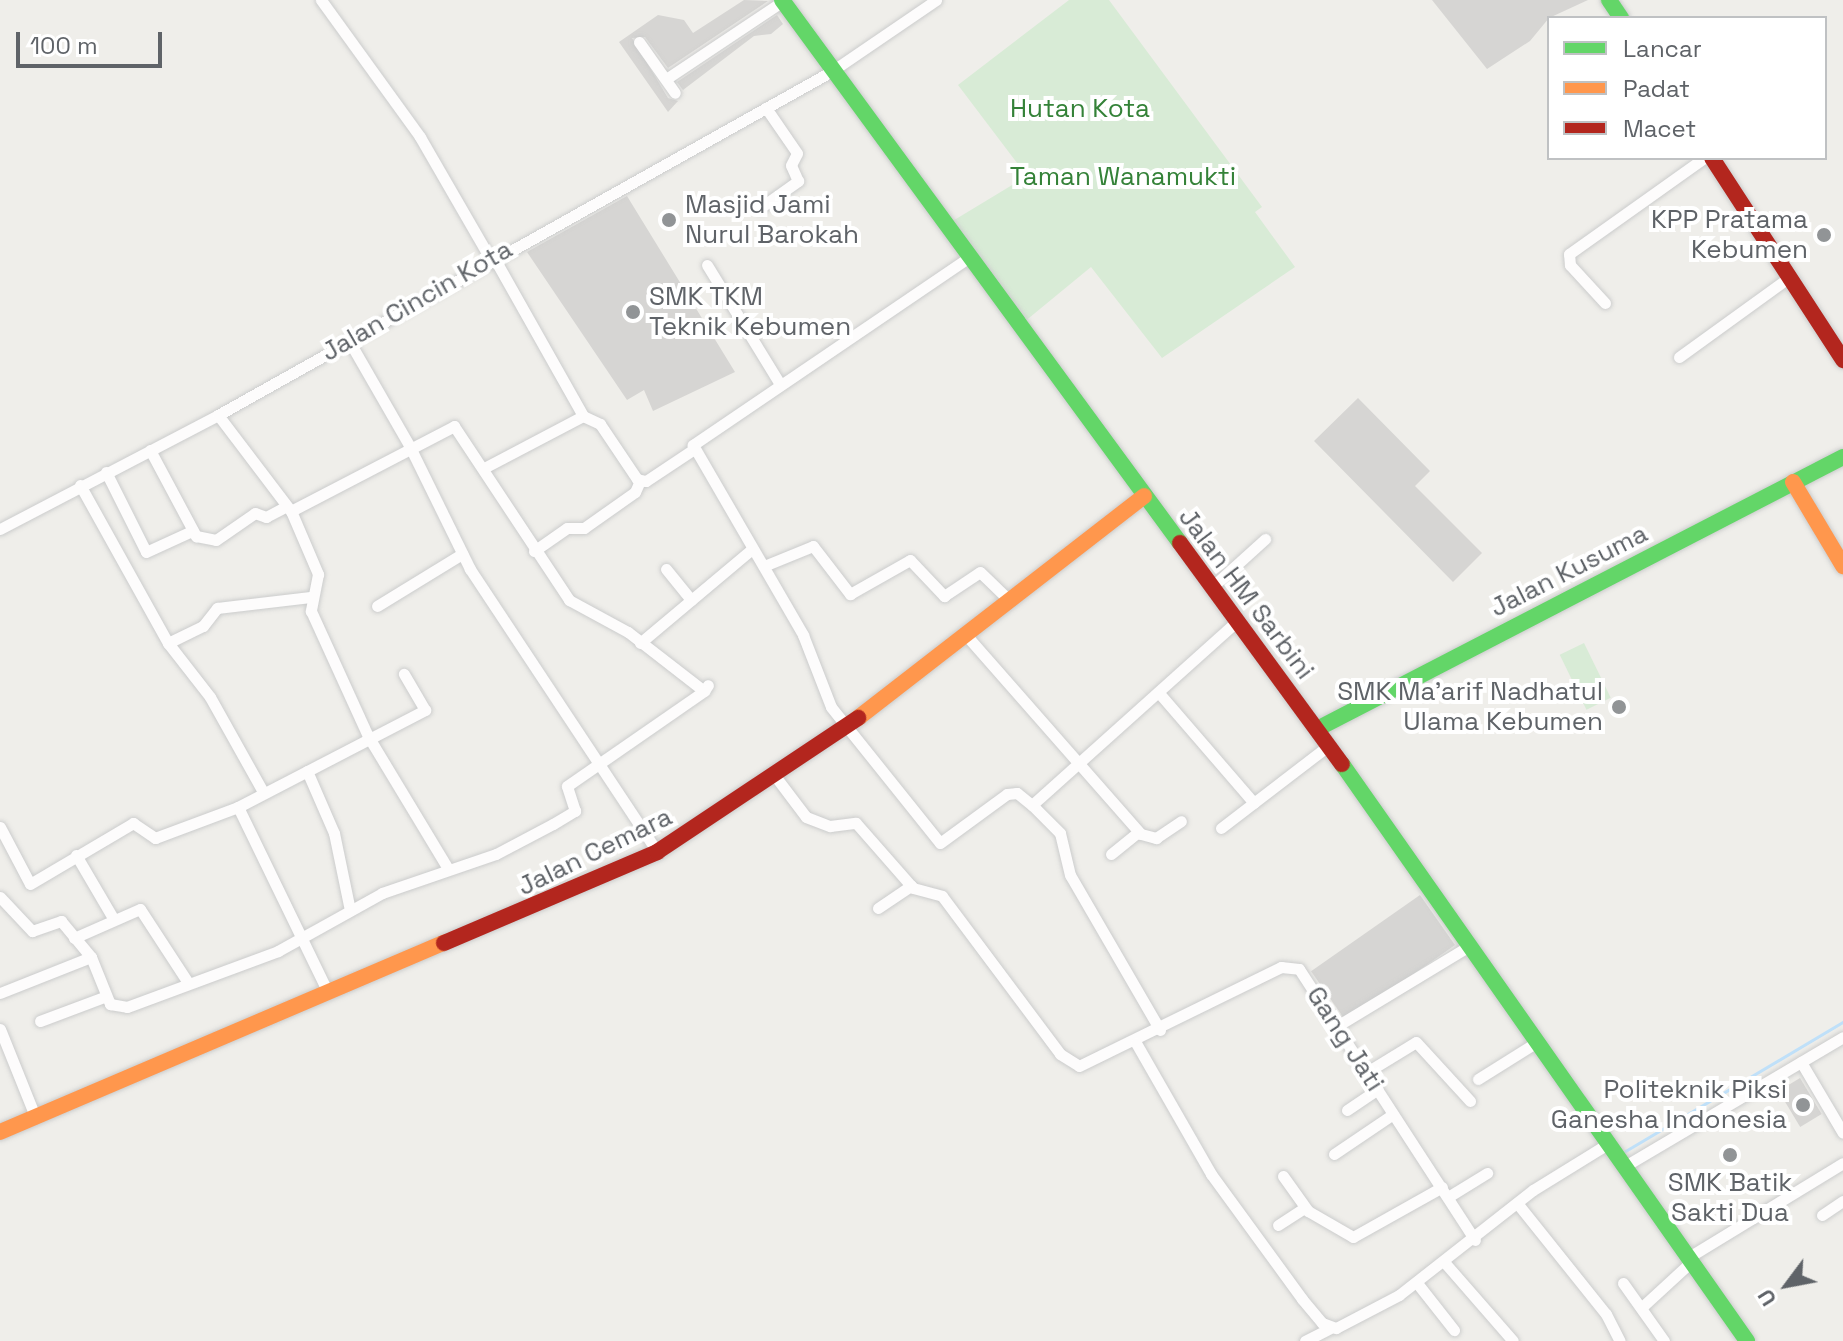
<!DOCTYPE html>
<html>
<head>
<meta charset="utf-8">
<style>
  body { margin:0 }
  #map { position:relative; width:1843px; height:1341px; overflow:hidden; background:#efeeea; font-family:"Space Grotesk",sans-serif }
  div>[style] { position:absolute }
  .green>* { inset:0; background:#d8ebd6; transform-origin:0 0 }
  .stream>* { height:3px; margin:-1.5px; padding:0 1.5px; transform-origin:1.5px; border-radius:1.5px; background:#bfe0f9 }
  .building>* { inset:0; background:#d6d5d3; transform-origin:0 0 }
  .roads { filter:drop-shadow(0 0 2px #cbcccc) drop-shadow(0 0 2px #cbcccc) }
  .street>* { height:11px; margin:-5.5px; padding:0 5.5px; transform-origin:5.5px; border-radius:5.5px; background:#fdfcfc }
  .fast>* { height:16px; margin:-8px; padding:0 8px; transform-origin:8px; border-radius:8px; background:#63d668 }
  .slow>* { height:16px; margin:-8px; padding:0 8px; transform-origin:8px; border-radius:8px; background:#ff974d }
  .jam>* { height:16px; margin:-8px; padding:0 8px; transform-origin:8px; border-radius:8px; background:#b3261e }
  .dots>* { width:22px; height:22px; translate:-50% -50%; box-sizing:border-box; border:4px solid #fff; border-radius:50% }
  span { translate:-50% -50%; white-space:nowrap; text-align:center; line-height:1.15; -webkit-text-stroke:8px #fff; paint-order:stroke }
  .park-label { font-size:26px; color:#348238 }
  .poi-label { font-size:26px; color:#5f6368 }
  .left { translate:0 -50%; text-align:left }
  .right { translate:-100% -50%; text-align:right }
  .street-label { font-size:26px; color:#5f6368 }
  .legend { position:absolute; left:1547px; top:16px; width:280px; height:144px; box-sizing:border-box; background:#fff; border:2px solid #bfc1c3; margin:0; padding:10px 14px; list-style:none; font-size:24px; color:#5f6368 }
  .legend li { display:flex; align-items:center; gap:16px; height:40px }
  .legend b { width:40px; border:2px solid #bfc1c3 }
  .north { position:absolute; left:1747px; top:1245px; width:80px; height:80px; -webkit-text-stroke:6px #fff; paint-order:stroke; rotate:238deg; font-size:22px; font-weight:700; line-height:32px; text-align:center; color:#5f6368 }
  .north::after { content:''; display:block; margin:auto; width:28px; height:36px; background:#5f6368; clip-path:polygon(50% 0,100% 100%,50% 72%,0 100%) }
  .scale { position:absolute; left:16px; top:32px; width:146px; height:36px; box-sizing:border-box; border:4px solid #5f6368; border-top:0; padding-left:10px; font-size:24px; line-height:28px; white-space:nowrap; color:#5f6368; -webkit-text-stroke:6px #fff; paint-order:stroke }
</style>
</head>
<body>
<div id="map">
  <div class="green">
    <div style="clip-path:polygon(1069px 0,1109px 0,1262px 207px,1255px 212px,1295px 267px,1162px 358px,1091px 267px,1018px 327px,951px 222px,1027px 176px,958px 85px)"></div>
    <div style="left:1584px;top:643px;width:61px;height:27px;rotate:64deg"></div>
  </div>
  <div class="stream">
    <div style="left:1622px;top:1153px;width:257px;rotate:-30.7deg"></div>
  </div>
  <div class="building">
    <div style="clip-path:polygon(744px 0,768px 1px,668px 68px,645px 37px,632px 38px,668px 98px,678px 101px,668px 112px,619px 42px,658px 15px,684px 20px,693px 33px)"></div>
    <div style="clip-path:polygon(1432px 0,1588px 0,1549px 18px,1530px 41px,1487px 69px)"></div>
    <div style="clip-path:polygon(777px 15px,783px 24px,771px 34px,754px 36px,683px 90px,677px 82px)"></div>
    <div style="clip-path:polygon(627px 196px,735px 372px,653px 411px,644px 390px,627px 400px,527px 252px)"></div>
    <div style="clip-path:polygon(1358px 398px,1430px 471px,1415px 486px,1482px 553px,1453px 582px,1314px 441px)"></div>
    <div style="left:1420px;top:895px;width:61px;height:133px;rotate:55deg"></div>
    <div style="left:1800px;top:1078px;width:42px;height:25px;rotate:59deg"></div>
  </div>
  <div class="roads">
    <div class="street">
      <div style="left:321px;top:0;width:169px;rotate:54.1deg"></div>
      <div style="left:420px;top:137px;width:140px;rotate:60deg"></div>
      <div style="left:639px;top:42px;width:62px;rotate:54.8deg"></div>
      <div style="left:666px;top:79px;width:141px;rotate:-33.7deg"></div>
      <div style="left:760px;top:208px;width:47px;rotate:-35.4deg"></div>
      <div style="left:798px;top:181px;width:17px;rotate:-114deg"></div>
      <div style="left:791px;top:165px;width:13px;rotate:-63deg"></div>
      <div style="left:797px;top:153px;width:55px;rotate:-124.6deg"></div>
      <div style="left:493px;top:256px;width:184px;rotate:60.6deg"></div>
      <div style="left:583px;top:416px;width:19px;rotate:25deg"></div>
      <div style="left:600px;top:424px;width:66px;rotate:56.1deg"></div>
      <div style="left:637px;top:479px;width:9px;rotate:13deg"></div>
      <div style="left:646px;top:481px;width:58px;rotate:-33.7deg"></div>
      <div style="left:968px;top:258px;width:333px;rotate:145.8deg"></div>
      <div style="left:693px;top:445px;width:220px;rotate:59.9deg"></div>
      <div style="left:803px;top:635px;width:77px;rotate:68.7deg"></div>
      <div style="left:831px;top:707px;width:174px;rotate:51.3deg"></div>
      <div style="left:940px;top:843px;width:83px;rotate:-36.2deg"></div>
      <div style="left:1007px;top:794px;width:10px;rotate:-6deg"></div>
      <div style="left:1017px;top:793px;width:19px;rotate:39deg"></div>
      <div style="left:707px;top:265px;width:140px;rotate:58.5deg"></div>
      <div style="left:1605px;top:303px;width:52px;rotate:-132.6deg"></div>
      <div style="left:1570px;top:265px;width:11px;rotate:-95deg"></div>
      <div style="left:1569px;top:254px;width:166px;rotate:-35.4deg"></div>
      <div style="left:348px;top:339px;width:125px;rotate:60.1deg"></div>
      <div style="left:410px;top:447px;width:136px;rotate:63.8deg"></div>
      <div style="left:470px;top:569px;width:339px;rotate:56.5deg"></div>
      <div style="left:1679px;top:357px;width:135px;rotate:-35.9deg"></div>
      <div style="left:218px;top:415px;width:121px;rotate:52.8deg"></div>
      <div style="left:291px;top:511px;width:69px;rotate:66.8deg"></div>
      <div style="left:318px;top:574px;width:38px;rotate:101deg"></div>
      <div style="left:311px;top:611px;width:137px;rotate:65.5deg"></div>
      <div style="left:368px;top:736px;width:153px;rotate:58.9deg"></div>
      <div style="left:150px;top:450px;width:98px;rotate:61.9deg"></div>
      <div style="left:196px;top:536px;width:20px;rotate:11deg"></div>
      <div style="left:216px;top:540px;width:47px;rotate:-34.7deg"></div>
      <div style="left:255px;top:513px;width:12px;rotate:20deg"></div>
      <div style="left:266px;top:517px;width:19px;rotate:-28deg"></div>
      <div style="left:484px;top:468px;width:112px;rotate:-27.7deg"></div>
      <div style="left:106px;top:472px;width:89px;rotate:63.4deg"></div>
      <div style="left:146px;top:552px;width:51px;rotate:-24.5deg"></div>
      <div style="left:80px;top:485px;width:181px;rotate:60.9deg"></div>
      <div style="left:168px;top:643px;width:68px;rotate:52.1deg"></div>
      <div style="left:210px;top:697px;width:109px;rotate:60.8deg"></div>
      <div style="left:291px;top:511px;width:184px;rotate:-27.5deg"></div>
      <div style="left:454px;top:426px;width:209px;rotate:56.5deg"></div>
      <div style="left:569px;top:600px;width:67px;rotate:28.5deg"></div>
      <div style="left:628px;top:632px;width:96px;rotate:37.8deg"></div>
      <div style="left:704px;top:691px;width:7px;rotate:-56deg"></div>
      <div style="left:0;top:529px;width:246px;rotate:-27.6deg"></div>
      <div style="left:218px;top:415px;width:704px;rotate:-29.26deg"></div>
      <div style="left:832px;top:71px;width:126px;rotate:-34.3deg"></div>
      <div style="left:534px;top:551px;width:40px;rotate:-34.9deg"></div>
      <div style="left:567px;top:528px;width:17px"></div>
      <div style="left:584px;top:528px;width:62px;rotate:-35.2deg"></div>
      <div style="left:635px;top:492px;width:12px;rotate:-66deg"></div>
      <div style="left:764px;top:566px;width:53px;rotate:-22.2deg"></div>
      <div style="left:813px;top:546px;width:61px;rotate:52.4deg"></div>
      <div style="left:850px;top:594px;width:69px;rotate:-29.5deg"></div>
      <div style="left:910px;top:560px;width:50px;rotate:46.6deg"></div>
      <div style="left:944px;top:596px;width:43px;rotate:-33.7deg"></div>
      <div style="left:980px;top:572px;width:42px;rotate:44deg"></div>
      <div style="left:666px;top:569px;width:40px;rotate:51deg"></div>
      <div style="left:1211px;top:588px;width:73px;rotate:-42.2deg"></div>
      <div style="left:377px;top:606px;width:100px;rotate:-31.5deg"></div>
      <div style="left:966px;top:635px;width:265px;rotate:48.7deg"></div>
      <div style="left:1141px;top:834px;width:16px;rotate:15deg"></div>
      <div style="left:1156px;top:838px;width:30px;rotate:-34deg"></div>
      <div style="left:168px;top:643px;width:39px;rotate:-26deg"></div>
      <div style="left:203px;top:626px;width:23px;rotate:-52deg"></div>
      <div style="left:217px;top:608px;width:94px;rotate:-6.7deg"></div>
      <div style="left:640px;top:643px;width:146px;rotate:-40deg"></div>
      <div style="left:1159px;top:693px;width:145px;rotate:49.2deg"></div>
      <div style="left:307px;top:771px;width:68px;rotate:66.5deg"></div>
      <div style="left:334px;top:833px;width:79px;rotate:78.3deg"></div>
      <div style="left:775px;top:776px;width:51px;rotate:52.9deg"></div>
      <div style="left:806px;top:817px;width:26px;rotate:21deg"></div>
      <div style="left:830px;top:826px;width:26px;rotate:-7deg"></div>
      <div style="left:856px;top:823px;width:86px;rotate:48.8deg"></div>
      <div style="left:913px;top:888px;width:30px;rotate:15deg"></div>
      <div style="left:942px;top:896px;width:197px;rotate:53.2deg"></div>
      <div style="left:1060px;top:1054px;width:22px;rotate:32deg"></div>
      <div style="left:1079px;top:1066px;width:225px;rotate:-26.1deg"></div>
      <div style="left:1281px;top:967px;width:18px;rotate:6deg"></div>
      <div style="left:1299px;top:969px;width:323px;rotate:57deg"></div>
      <div style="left:238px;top:807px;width:206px;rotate:64.1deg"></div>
      <div style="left:0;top:827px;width:64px;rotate:62.2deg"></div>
      <div style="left:30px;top:884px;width:120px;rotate:-30.6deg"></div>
      <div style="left:133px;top:823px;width:27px;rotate:34deg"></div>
      <div style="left:155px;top:838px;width:89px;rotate:-20.5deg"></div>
      <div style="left:238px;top:807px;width:211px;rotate:-27.4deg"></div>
      <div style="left:425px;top:710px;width:42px;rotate:-120.3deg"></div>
      <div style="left:1221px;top:828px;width:135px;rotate:-37.5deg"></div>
      <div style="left:1111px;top:854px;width:35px;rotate:-39deg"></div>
      <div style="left:76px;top:855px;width:73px;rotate:59.6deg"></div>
      <div style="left:0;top:897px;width:47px;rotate:46.7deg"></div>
      <div style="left:32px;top:931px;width:31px;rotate:-19deg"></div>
      <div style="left:61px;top:921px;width:47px;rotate:50.2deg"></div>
      <div style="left:91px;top:957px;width:51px;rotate:68deg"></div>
      <div style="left:110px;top:1004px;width:17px;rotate:10deg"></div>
      <div style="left:127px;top:1007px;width:161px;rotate:-20.3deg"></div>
      <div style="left:278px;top:951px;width:119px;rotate:-29.1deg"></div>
      <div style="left:382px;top:893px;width:120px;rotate:-18.9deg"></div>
      <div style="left:496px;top:854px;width:64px;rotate:-27.8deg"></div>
      <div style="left:553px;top:824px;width:26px;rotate:-31deg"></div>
      <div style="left:575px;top:811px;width:26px;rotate:-108deg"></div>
      <div style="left:567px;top:786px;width:167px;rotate:-34.7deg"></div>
      <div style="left:878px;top:908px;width:40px;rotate:-34deg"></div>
      <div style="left:74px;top:938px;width:72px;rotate:-23.7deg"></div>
      <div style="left:140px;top:909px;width:86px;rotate:56.9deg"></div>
      <div style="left:0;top:993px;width:98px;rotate:-21.6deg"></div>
      <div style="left:40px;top:1021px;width:68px;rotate:-20.6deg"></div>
      <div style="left:1337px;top:1026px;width:154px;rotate:-31.2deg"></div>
      <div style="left:0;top:1029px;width:94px;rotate:68.1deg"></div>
      <div style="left:1160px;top:1030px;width:179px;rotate:-120.1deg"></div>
      <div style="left:1070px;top:875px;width:43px;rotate:-103.4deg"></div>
      <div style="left:1060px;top:833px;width:40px;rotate:-135deg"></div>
      <div style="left:1032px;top:805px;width:274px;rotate:-41.9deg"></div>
      <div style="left:1136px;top:1043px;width:151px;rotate:60.2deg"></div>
      <div style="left:1211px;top:1174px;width:155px;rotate:53.9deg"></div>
      <div style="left:1302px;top:1299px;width:31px;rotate:50deg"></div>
      <div style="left:1322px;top:1323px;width:15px;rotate:20deg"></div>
      <div style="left:1336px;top:1328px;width:71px;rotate:-27.6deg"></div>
      <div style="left:1399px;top:1295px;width:170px;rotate:-38.1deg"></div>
      <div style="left:1533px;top:1190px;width:89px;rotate:-31.7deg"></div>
      <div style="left:1801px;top:1062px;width:82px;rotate:59.4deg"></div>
      <div style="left:1367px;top:1072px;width:57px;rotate:-31.5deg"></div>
      <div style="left:1416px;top:1042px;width:80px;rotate:47.5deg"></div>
      <div style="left:1478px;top:1079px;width:70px;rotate:-32.1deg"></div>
      <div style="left:1347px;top:1110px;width:37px;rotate:-34deg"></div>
      <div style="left:1334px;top:1154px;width:71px;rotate:-34.1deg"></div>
      <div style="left:1625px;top:1166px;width:253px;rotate:-30.6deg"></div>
      <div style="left:1283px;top:1176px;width:43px;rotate:54.5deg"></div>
      <div style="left:1308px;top:1211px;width:52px;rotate:30deg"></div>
      <div style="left:1353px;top:1237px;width:102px;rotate:-29.3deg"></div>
      <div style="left:1448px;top:1197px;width:46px;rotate:-31.6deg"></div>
      <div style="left:1517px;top:1203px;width:142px;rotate:51.3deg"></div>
      <div style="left:1606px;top:1314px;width:30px;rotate:63deg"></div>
      <div style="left:1822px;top:1215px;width:25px;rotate:-34deg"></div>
      <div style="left:1278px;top:1225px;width:31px;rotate:-33deg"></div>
      <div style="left:1689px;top:1257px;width:180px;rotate:-31.4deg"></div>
      <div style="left:1445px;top:1263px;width:103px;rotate:48.9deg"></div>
      <div style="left:1417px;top:1283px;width:60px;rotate:51.8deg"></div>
      <div style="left:1623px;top:1283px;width:71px;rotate:54.7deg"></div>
      <div style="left:1642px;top:1307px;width:68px;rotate:-42.6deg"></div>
      <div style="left:1305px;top:1341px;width:30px;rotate:-27deg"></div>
    </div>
    <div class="fast">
      <div style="left:782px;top:0;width:673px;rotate:53.76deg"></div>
      <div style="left:1609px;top:0;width:22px;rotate:56deg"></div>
      <div style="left:1317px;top:729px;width:592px;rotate:-27.34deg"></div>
      <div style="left:1342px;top:764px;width:705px;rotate:54.93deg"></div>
    </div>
    <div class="slow">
      <div style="left:1793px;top:482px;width:98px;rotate:59.2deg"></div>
      <div style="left:858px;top:718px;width:362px;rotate:-37.8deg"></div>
      <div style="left:0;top:1132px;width:483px;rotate:-23.1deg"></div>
    </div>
    <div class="jam">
      <div style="left:1712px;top:158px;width:241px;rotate:57deg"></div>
      <div style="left:1180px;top:543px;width:274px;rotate:53.8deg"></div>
      <div style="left:444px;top:943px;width:232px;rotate:-23.1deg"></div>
      <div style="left:657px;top:852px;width:242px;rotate:-33.7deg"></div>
    </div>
  </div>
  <div class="dots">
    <div style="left:669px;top:220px;background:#919496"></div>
    <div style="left:1824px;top:235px;background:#919496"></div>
    <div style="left:633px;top:312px;background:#919496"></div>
    <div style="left:1619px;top:707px;background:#919496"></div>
    <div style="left:1803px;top:1105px;background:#919496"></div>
    <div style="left:1730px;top:1155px;background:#919496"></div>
  </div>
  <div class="park-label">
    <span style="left:1080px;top:109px">Hutan Kota</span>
    <span style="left:1123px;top:177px">Taman Wanamukti</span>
  </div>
  <div class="poi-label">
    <span class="left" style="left:685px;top:220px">Masjid Jami<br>Nurul Barokah</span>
    <span class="right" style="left:1808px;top:235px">KPP Pratama<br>Kebumen</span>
    <span class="left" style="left:649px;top:312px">SMK TKM<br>Teknik Kebumen</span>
    <span class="right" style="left:1603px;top:707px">SMK Ma'arif Nadhatul<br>Ulama Kebumen</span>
    <span class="right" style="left:1787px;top:1105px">Politeknik Piksi<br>Ganesha Indonesia</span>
    <span style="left:1730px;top:1198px">SMK Batik<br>Sakti Dua</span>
  </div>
  <div class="street-label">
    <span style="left:417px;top:301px;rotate:-30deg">Jalan Cincin Kota</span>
    <span style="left:1569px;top:571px;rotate:-27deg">Jalan Kusuma</span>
    <span style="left:1246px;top:594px;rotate:53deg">Jalan HM Sarbini</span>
    <span style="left:595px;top:852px;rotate:-26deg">Jalan Cemara</span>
    <span style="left:1345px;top:1039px;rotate:57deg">Gang Jati</span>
  </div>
  <ul class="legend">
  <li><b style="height:10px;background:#63d668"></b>Lancar</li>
  <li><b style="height:10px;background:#ff974d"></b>Padat</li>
  <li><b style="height:10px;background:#b3261e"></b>Macet</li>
  </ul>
  <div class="north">U</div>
  <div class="scale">100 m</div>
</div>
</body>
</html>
